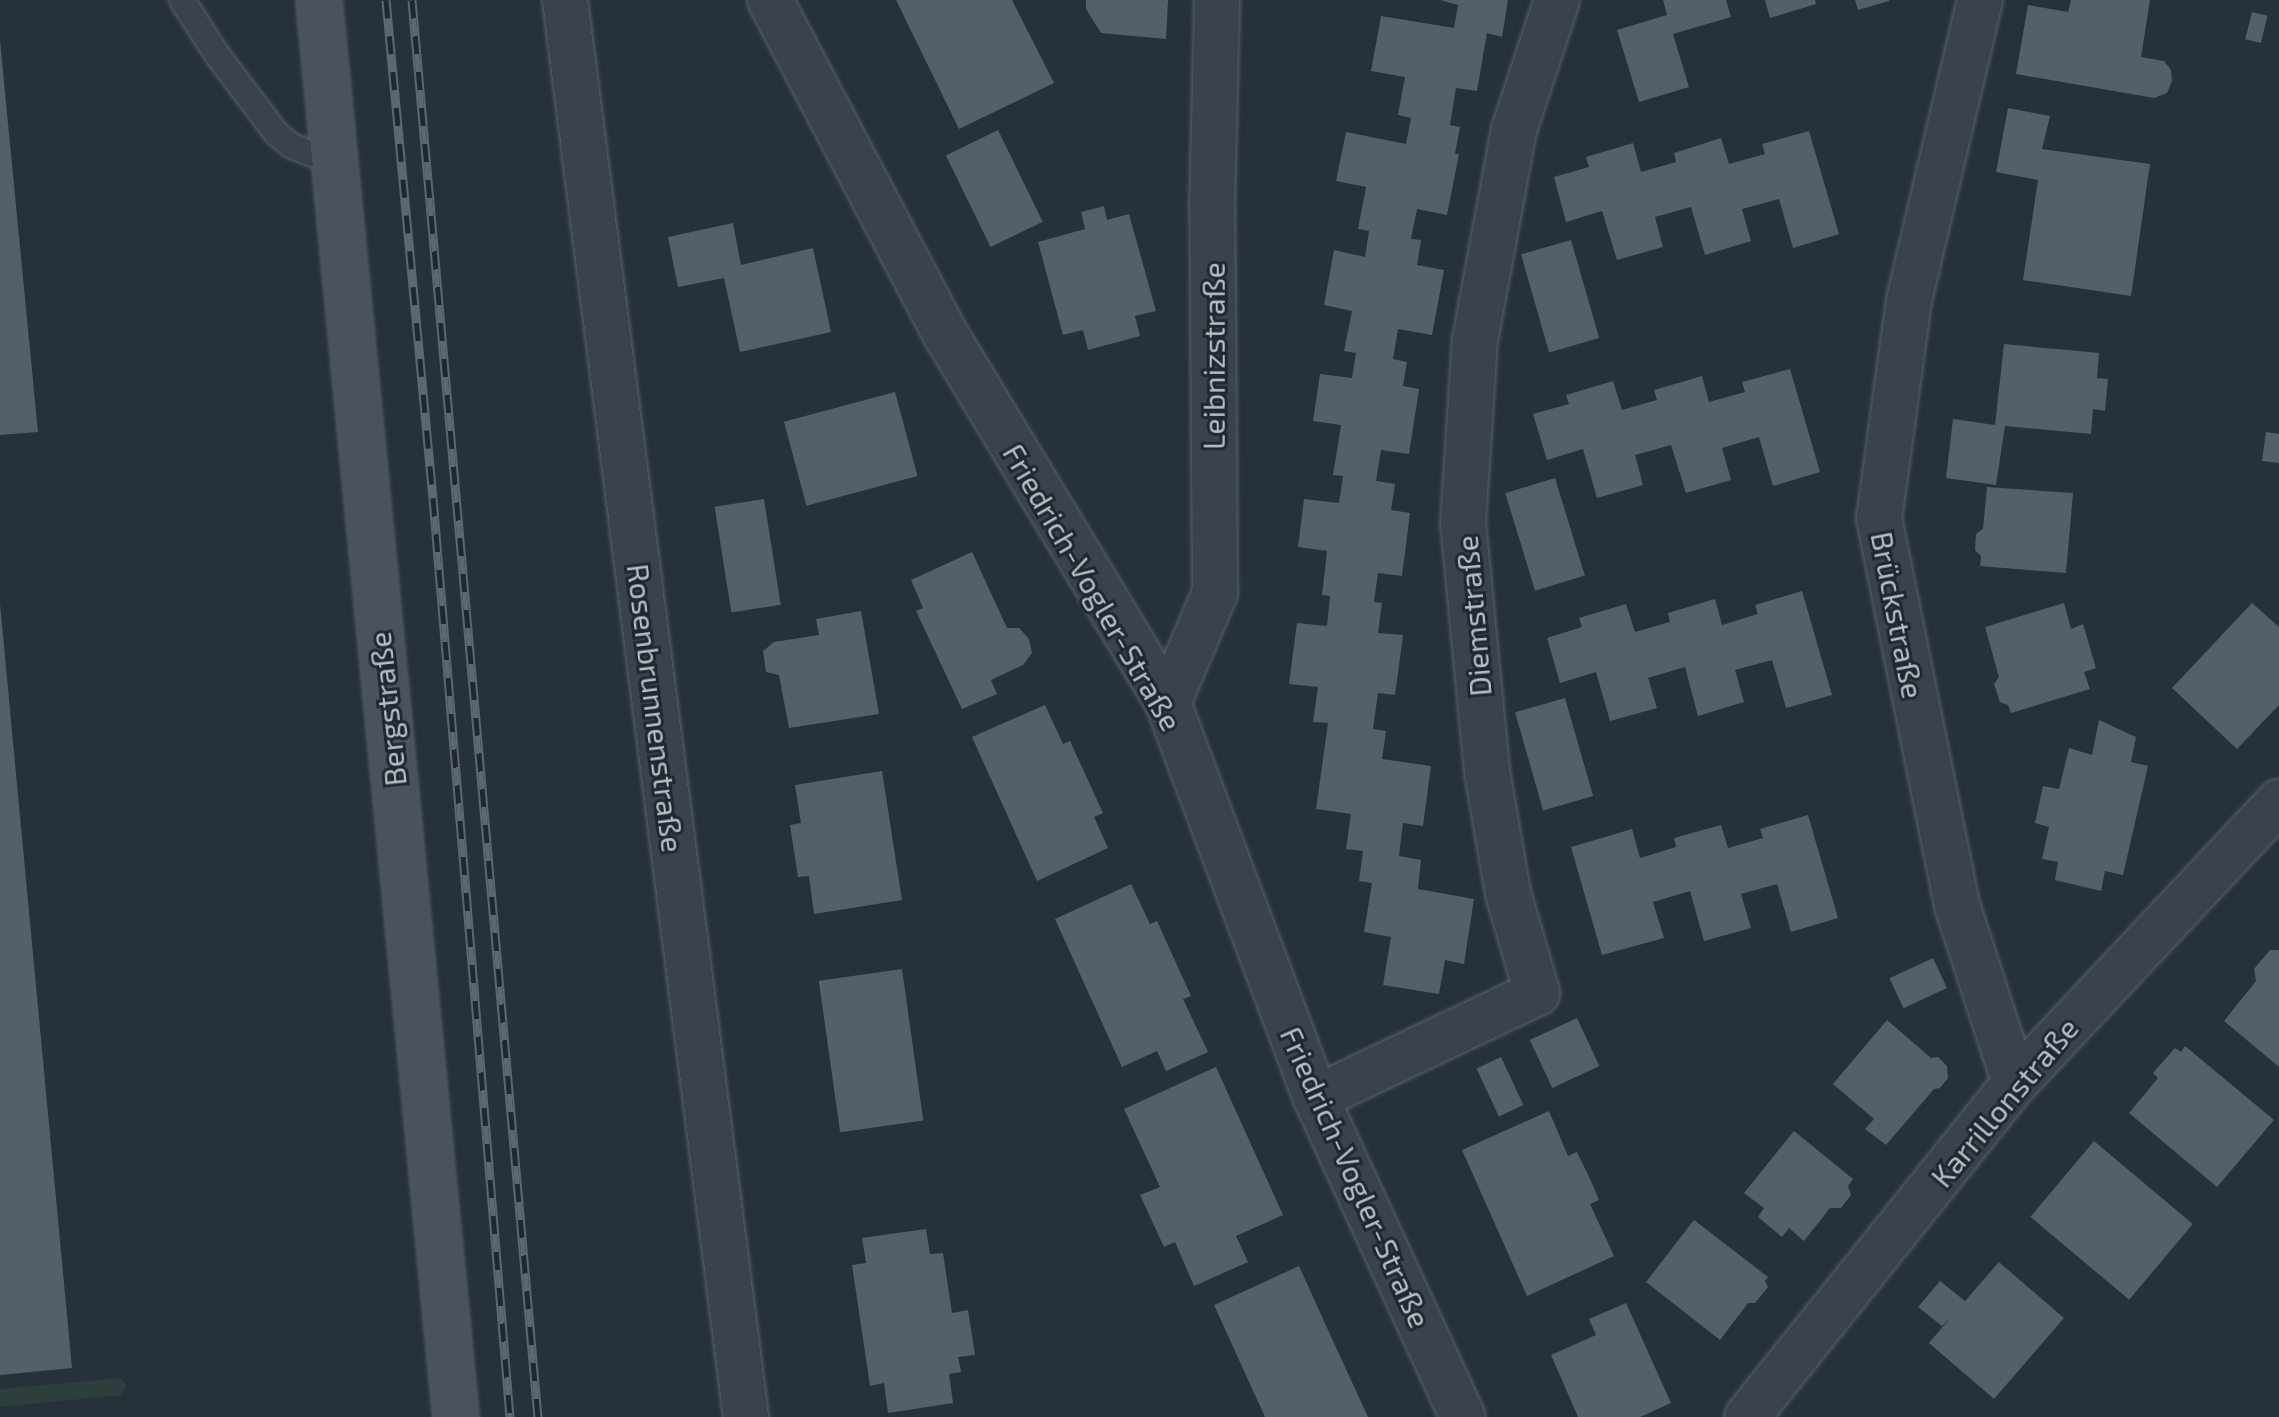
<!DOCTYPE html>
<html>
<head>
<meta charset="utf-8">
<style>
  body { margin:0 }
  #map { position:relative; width:2279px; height:1417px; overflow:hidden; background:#27313a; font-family:"Exo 2",sans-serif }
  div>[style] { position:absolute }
  .green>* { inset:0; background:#2c3f3d }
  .building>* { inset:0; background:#545f6a; transform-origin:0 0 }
  .roads { filter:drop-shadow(0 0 2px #586169) drop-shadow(0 0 2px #586169) }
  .service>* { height:24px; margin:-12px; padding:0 12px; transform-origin:12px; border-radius:12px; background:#3a434b }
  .minor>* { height:44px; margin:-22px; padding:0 22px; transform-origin:22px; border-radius:22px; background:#3a434b }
  .secondary>* { height:44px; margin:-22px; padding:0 22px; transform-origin:22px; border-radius:22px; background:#49525d }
  .rail>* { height:9px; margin-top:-4.5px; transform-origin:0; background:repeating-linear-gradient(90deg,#1f2830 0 18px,#5d6771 0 36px); box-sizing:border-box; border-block:2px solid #5d6771 }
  span { translate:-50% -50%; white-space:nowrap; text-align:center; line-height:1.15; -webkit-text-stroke:6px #1f2830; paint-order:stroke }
  .street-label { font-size:30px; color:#b6bec6 }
</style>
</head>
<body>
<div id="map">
  <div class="green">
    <div style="clip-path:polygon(121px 1378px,126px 1385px,122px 1395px,0 1407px,0 1389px)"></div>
  </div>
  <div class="building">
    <div style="clip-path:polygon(896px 0,1012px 0,1054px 83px,959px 129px)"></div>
    <div style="clip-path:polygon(1086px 0,1168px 0,1166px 39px,1101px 33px,1086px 9px)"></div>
    <div style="clip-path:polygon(1440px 0,1508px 0,1502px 37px,1487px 33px,1477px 91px,1456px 88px,1450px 125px,1460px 127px,1455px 154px,1459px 154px,1447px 215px,1417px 209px,1411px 239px,1421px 240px,1417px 265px,1444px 270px,1432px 335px,1398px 329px,1393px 359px,1407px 362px,1403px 386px,1419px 389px,1409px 454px,1381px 450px,1376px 481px,1395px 484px,1391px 510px,1410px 513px,1402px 576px,1378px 573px,1374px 602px,1382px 603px,1378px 633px,1403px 635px,1395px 695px,1378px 693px,1373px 729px,1386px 731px,1382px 759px,1431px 766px,1423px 826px,1403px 823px,1399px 856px,1421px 860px,1418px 889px,1474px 899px,1464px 964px,1445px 960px,1439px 994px,1383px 985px,1391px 937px,1364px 932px,1372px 883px,1359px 881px,1363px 851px,1346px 849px,1351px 814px,1316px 809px,1328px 723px,1313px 722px,1318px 687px,1289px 684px,1297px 623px,1327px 626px,1330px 596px,1322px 595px,1327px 551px,1298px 547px,1304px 499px,1339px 503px,1343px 476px,1333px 475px,1341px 425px,1313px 421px,1320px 374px,1352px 378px,1356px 353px,1344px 351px,1352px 311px,1324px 305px,1334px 250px,1365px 257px,1369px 231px,1358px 229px,1366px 187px,1336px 181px,1346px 132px,1406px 144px,1411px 118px,1398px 115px,1405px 77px,1371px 71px,1381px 16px,1454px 28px,1458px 5px)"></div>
    <div style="clip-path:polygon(1663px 0,1726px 0,1731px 17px,1673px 34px,1689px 87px,1639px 102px,1617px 30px,1667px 15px)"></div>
    <div style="clip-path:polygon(1765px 0,1815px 0,1816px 4px,1770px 18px)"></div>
    <div style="clip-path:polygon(1855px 0,1889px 0,1889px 1px,1858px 10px)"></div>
    <div style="clip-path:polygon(2071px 0,2150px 0,2141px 57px,2164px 61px,2171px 70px,2172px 81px,2167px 93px,2154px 98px,2016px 74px,2028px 5px,2068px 12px)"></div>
    <div style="left:2252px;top:12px;width:16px;height:28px;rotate:14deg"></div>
    <div style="clip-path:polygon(0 41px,38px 432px,0 435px)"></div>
    <div style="clip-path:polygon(2008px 108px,2050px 116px,2042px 149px,2150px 164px,2131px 296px,2023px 280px,2038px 180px,1996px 172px)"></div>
    <div style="left:998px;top:130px;width:102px;height:58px;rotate:64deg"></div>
    <div style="clip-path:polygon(1809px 131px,1839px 234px,1793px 248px,1779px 199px,1742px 209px,1751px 241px,1705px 255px,1691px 207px,1655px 217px,1663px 247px,1617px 260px,1602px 211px,1566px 222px,1554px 177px,1589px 167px,1586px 157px,1633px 143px,1641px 172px,1676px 162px,1674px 153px,1721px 138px,1729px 164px,1765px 154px,1762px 144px)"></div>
    <div style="clip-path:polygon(1104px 206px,1107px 220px,1129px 214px,1156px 311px,1135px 316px,1140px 336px,1088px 350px,1083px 330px,1063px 335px,1038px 242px,1085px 229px,1081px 212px)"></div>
    <div style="clip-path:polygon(733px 223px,741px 265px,813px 248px,831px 332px,740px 352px,724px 278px,678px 287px,668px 237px)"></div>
    <div style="left:1571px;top:240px;width:102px;height:52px;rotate:74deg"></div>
    <div style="clip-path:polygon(2004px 344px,2099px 353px,2097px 378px,2108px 379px,2105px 411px,2093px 409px,2091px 434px,2005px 426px,1996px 485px,1946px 478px,1953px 419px,1995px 425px)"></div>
    <div style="clip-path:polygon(1790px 369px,1820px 472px,1773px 486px,1759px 437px,1722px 448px,1731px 480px,1686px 493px,1671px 445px,1635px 455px,1643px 485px,1597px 498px,1583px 449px,1547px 460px,1533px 414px,1569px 404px,1566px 395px,1613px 381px,1622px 410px,1657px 400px,1654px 390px,1702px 376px,1709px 402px,1745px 392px,1742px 382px)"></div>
    <div style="left:895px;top:392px;width:87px;height:115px;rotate:75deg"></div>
    <div style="clip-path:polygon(2266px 432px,2279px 434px,2279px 463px,2262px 461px)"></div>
    <div style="left:1555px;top:478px;width:102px;height:52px;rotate:73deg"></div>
    <div style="clip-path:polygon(1987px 487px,2073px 493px,2066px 573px,1980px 566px,1981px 556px,1975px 550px,1976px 534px,1983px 529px)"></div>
    <div style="left:764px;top:499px;width:107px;height:50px;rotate:81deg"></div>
    <div style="clip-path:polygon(972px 552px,1007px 628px,1019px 628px,1029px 639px,1032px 653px,1023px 665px,991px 680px,997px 694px,962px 709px,916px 611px,923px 608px,911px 580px)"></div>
    <div style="clip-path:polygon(1802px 591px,1832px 695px,1786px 708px,1772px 660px,1735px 670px,1744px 702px,1698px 716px,1685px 667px,1648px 678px,1657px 708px,1610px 721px,1596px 672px,1560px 683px,1547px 638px,1582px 627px,1579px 618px,1626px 604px,1635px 632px,1670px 622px,1668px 613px,1715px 599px,1722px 625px,1758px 614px,1755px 605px)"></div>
    <div style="clip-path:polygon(2064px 603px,2071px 629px,2083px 624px,2096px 668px,2084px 672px,2090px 689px,2011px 713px,2008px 705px,2000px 702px,1994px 684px,1999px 677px,1985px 627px)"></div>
    <div style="clip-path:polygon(2252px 603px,2279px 627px,2279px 705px,2237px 749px,2172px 688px)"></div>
    <div style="clip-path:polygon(0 604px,72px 1368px,0 1375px)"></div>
    <div style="clip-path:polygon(861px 611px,879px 714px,789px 728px,779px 675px,766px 672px,763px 651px,774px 642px,819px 635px,816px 619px)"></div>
    <div style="left:1565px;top:698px;width:102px;height:52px;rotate:74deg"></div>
    <div style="clip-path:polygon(1045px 705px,1063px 744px,1070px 741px,1103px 813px,1094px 817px,1108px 848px,1037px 881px,972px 737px)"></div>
    <div style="clip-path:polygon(2099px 720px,2136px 737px,2131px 762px,2148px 766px,2123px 875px,2105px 871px,2101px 891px,2055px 880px,2058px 862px,2042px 859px,2049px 827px,2035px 823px,2043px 786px,2059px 789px,2069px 748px,2092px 755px)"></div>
    <div style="clip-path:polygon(882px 771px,902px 900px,814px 914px,809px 876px,798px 877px,790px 825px,801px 823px,795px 785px)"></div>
    <div style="clip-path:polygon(1808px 815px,1838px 918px,1791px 932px,1777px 884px,1741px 894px,1751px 928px,1704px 941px,1690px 891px,1653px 902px,1664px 938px,1602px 955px,1571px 847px,1632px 829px,1640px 858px,1676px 847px,1674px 838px,1721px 825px,1728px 848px,1763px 838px,1760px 829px)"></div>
    <div style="clip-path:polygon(1131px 884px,1150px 924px,1157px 921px,1191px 996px,1183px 999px,1208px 1052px,1166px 1071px,1157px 1051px,1122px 1067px,1055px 919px)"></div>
    <div style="clip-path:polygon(2270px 950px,2279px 950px,2279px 1067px,2224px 1021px,2256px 981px,2254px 969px)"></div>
    <div style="left:1933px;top:958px;width:33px;height:48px;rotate:65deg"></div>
    <div style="left:902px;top:969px;width:153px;height:84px;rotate:82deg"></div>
    <div style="left:1577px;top:1018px;width:53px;height:52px;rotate:65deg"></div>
    <div style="clip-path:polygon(1887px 1020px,1931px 1058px,1938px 1057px,1947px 1066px,1948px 1078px,1940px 1088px,1934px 1089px,1886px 1145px,1865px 1129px,1874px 1119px,1833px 1084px)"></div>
    <div style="clip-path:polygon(2185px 1046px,2274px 1120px,2217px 1187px,2129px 1113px,2158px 1078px,2153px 1073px,2175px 1048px,2181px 1052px)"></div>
    <div style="left:1501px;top:1057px;width:53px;height:27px;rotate:65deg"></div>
    <div style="clip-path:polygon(1216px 1067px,1283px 1215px,1236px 1236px,1248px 1262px,1194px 1286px,1175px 1242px,1164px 1247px,1140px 1195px,1160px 1187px,1124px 1109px)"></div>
    <div style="clip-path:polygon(1549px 1111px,1568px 1156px,1577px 1152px,1591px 1181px,1599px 1200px,1590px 1204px,1614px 1256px,1527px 1296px,1462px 1150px)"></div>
    <div style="clip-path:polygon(1794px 1131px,1853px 1179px,1848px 1186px,1851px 1195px,1841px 1208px,1830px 1208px,1804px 1241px,1789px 1228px,1782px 1237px,1758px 1217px,1764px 1208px,1744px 1193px)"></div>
    <div style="left:2094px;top:1141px;width:129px;height:99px;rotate:40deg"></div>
    <div style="clip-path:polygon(1694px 1220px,1768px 1277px,1765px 1281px,1768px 1287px,1755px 1303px,1748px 1303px,1720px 1340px,1646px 1282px)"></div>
    <div style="clip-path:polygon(926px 1229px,930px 1254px,943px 1253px,952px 1313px,968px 1310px,975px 1355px,958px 1357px,961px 1372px,949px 1374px,953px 1403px,888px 1413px,884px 1383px,870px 1386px,852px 1265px,866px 1263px,862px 1238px)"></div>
    <div style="clip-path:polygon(1999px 1262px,2064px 1318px,1994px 1399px,1929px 1343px,1951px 1317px,1942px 1326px,1918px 1307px,1940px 1281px,1965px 1301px)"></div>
    <div style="clip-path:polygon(1299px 1266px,1334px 1343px,1368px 1417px,1265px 1417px,1214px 1305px)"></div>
    <div style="clip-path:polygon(1626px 1303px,1671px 1403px,1640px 1417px,1578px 1417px,1551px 1355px,1596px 1335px,1589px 1319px)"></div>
  </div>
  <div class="roads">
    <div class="service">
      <div style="left:182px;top:0;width:67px;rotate:57.3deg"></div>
      <div style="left:218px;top:56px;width:98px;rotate:52.9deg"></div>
      <div style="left:277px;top:134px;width:19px;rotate:39deg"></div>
      <div style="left:292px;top:146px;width:22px;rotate:22deg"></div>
      <div style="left:312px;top:154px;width:21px"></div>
    </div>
    <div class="minor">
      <div style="left:565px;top:0;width:1429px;rotate:82.72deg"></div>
      <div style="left:770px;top:0;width:378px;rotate:62.3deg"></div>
      <div style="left:946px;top:335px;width:430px;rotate:58.9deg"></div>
      <div style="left:1168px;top:703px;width:422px;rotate:69.5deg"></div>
      <div style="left:1316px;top:1098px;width:351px;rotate:65.3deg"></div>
      <div style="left:1980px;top:0;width:308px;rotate:103.3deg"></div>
      <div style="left:1909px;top:300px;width:220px;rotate:97.8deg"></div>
      <div style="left:1879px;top:518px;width:395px;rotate:78.6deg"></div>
      <div style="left:1957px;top:905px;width:187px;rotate:72deg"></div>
      <div style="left:1168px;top:703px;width:120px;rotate:-66.9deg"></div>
      <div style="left:1215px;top:593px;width:386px;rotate:-90.4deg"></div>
      <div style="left:1212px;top:207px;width:207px;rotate:-88.6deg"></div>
      <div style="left:1316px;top:1098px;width:245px;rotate:-25.4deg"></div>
      <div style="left:1537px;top:993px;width:104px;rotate:-106.2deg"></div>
      <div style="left:1508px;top:893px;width:124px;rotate:-99.8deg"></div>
      <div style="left:1487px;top:771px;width:248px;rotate:-95.5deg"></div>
      <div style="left:1463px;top:524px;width:184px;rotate:-86.3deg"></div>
      <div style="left:1475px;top:340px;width:214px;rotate:-79.5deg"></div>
      <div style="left:1514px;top:130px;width:137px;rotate:-71.7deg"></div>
      <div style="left:1747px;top:1417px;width:428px;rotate:-51.3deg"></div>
      <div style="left:2015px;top:1083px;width:386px;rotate:-46.8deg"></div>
    </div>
    <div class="secondary">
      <div style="left:319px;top:0;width:1424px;rotate:84.48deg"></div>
    </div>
  </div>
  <div class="rail">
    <div style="left:386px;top:0;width:500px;rotate:84.61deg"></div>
    <div style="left:433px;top:498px;width:922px;rotate:85.21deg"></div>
    <div style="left:412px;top:0;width:1423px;rotate:84.92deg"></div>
  </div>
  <div class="street-label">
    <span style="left:1213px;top:356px;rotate:-90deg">Leibnizstraße</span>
    <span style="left:1093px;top:587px;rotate:60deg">Friedrich-Vogler-Straße</span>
    <span style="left:1898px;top:615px;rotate:79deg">Brückstraße</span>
    <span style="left:1473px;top:616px;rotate:-95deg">Diemstraße</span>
    <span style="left:656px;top:708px;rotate:83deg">Rosenbrunnenstraße</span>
    <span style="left:387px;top:709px;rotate:-96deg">Bergstraße</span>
    <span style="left:2004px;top:1102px;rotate:-50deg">Karrillonstraße</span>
    <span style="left:1356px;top:1177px;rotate:66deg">Friedrich-Vogler-Straße</span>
  </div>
</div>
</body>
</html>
